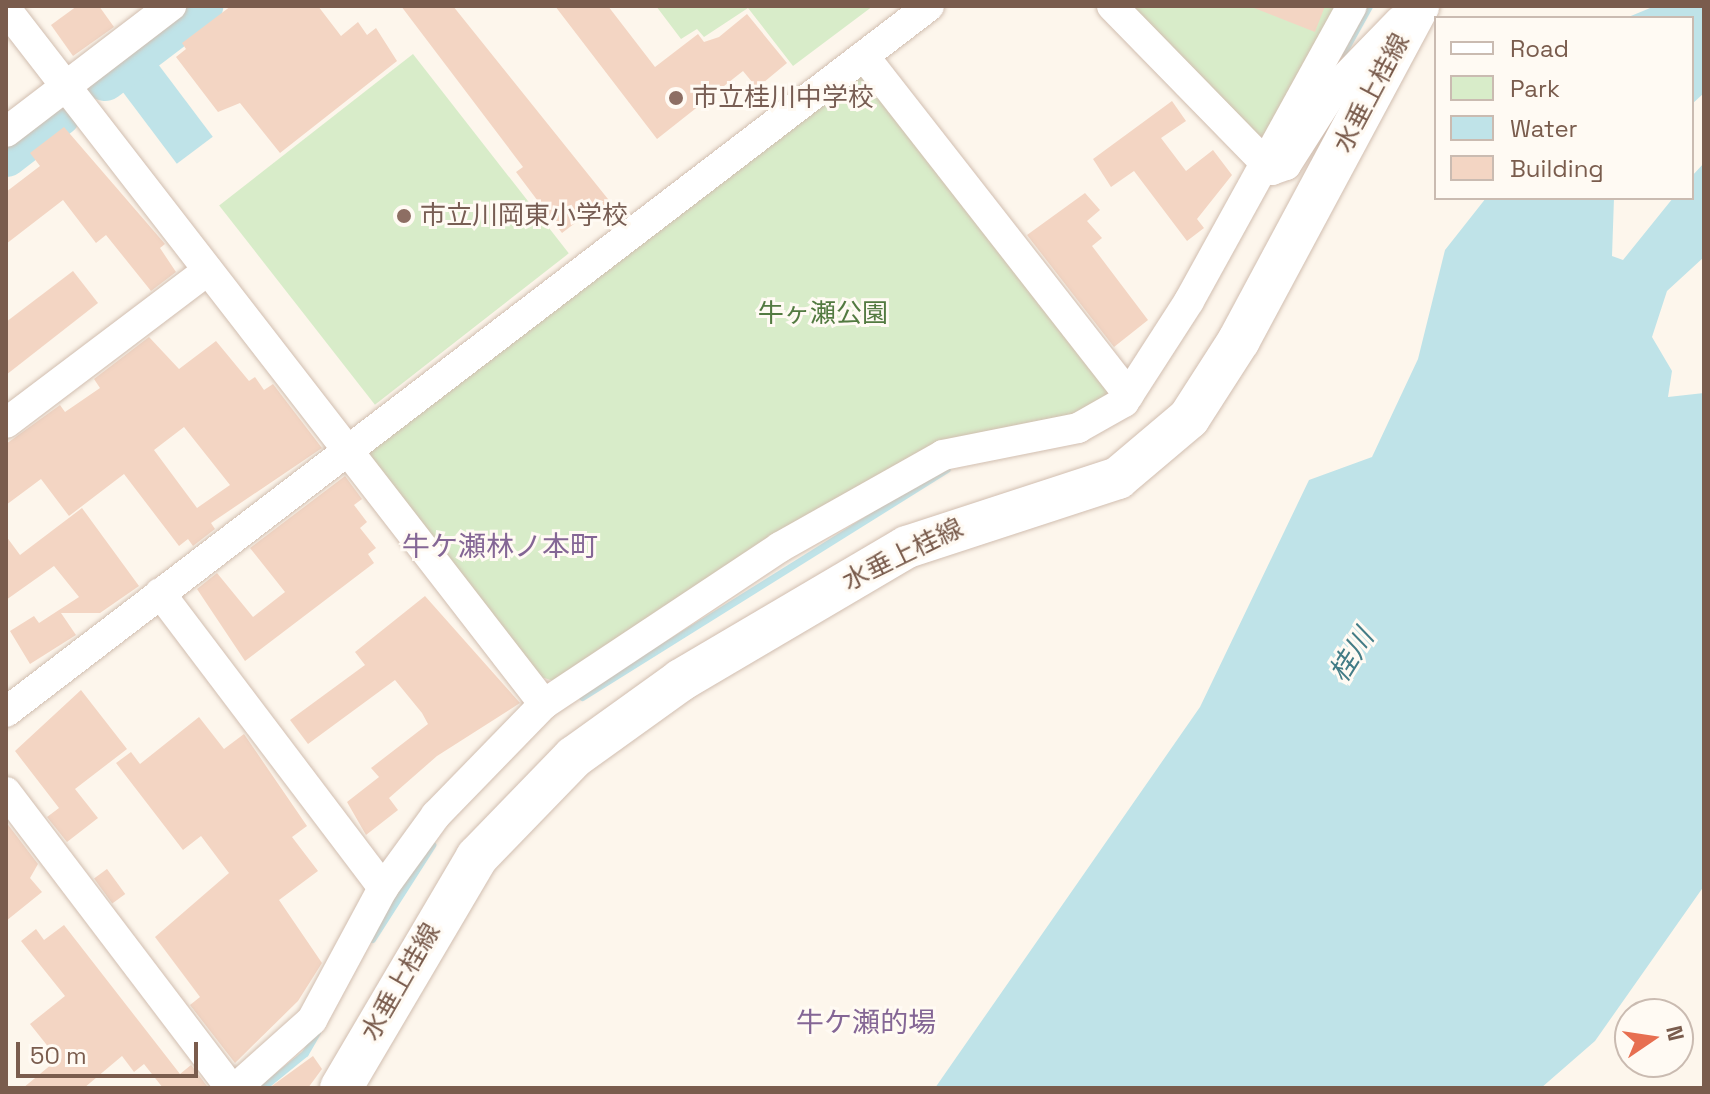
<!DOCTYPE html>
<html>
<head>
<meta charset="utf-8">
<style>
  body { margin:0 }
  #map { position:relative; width:1710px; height:1094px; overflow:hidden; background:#fdf6ec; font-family:"Space Grotesk","Noto Sans JP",sans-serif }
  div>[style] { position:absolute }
  .green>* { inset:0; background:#d8ecc9; transform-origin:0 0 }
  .water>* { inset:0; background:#bfe3e8; transform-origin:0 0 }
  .stream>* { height:7px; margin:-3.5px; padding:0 3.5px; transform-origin:3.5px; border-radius:3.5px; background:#bfe3e8 }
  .river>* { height:44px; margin:-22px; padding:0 22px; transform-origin:22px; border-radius:22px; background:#bfe3e8 }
  .building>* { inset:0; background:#f3d5c3; transform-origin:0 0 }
  .roads { filter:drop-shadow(0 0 2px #d1beb0) drop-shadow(0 0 2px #d1beb0) }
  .street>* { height:30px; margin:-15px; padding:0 15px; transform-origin:15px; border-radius:15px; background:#fff }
  .secondary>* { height:42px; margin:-21px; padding:0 21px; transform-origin:21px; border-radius:21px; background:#fff }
  .dots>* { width:22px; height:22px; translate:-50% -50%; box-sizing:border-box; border:4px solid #fffaf3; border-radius:50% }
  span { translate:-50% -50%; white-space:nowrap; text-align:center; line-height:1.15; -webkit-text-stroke:6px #fffaf3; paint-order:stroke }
  .street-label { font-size:26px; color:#7a5c4d }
  .education-label { font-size:26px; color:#785e54 }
  .left { translate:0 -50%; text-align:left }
  .park-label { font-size:26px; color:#537a41 }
  .neighbourhood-label { font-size:28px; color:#846695 }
  .water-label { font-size:28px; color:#437c86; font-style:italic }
  .frame { position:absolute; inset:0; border:8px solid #7a5c4d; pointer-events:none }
  .legend { position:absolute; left:1434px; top:16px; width:260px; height:184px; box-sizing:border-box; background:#fffaf3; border:2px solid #cabbb1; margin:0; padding:10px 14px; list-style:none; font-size:24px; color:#7a5c4d }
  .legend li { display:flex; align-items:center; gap:16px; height:40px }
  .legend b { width:40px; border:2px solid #cabbb1 }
  .north { position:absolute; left:1614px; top:998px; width:80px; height:80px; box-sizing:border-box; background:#fffaf3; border:2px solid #cabbb1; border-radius:50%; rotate:77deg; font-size:22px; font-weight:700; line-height:32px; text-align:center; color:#7a5c4d }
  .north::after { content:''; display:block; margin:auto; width:28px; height:36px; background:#e76f51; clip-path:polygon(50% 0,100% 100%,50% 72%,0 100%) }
  .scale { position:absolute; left:16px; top:1042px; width:182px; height:36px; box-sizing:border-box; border:4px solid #7a5c4d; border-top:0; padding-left:10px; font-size:24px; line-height:28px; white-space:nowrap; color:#7a5c4d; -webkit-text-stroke:6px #fffaf3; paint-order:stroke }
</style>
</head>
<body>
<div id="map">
  <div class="green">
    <div style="clip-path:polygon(656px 6px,873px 6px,793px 66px,748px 8px,704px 37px,697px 29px,681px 39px)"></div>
    <div style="clip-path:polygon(1128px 6px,1339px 6px,1266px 139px,1253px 142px)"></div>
    <div style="left:413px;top:54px;width:253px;height:246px;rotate:52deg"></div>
    <div style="clip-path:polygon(868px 75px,1106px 379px,1109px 396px,1078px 414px,947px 440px,557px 682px,541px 677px,367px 459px,368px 442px,850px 77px)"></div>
  </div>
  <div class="water">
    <div style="clip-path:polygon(1655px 6px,1704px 6px,1704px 93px,1692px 104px,1692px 18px,1626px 18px)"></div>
    <div style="left:158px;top:64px;width:91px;height:45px;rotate:53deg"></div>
    <div style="clip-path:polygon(1704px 163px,1704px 257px,1667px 291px,1652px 337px,1672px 371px,1668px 397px,1704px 393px,1704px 886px,1595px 1041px,1541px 1088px,935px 1088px,1200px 707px,1309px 480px,1372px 457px,1418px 359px,1445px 250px,1486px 198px,1614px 198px,1612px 256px,1623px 260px,1673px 198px,1692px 198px,1692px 176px)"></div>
  </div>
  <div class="stream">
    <div style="left:1343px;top:53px;width:54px;rotate:-61deg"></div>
    <div style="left:582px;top:697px;width:430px;rotate:-32deg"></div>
    <div style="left:372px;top:939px;width:112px;rotate:-57.4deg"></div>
    <div style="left:262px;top:1088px;width:55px;rotate:-39.1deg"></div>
    <div style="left:305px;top:1053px;width:24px;rotate:-60deg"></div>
  </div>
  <div class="river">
    <div style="left:105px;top:79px;width:121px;rotate:-37.2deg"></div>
    <div style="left:6px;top:155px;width:67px;rotate:-37.7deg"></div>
  </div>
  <div class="building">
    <div style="clip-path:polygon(77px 6px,99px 6px,114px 27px,73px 56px,51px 25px)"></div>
    <div style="clip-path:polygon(231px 6px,318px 6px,341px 36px,358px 22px,367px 35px,376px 28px,397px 61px,280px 153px,240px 103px,218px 112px,176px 57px,186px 49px,182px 43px)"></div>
    <div style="clip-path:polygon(401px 6px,453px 6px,620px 214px,604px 226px,592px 210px,562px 233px,516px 172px,523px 167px)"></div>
    <div style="clip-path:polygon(555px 6px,608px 6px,655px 67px,698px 34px,704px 42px,719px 37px,747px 14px,787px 63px,757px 88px,743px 71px,657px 139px)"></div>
    <div style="clip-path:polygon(1249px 6px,1325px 6px,1315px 32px)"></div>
    <div style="clip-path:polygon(1172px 101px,1186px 121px,1161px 138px,1186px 171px,1213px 150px,1232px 175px,1197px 219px,1204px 228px,1187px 241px,1134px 171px,1111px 187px,1093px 159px)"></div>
    <div style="clip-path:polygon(64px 127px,165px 244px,160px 248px,176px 272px,151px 291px,106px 235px,96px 243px,63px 200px,6px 244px,6px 192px,40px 166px,30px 153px)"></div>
    <div style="clip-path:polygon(1085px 193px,1100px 210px,1087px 221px,1102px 238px,1092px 246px,1148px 320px,1114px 347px,1027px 235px)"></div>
    <div style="clip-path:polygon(73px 271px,98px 303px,6px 375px,6px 322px)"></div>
    <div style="clip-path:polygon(evenodd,149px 337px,179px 369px,216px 341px,249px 381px,255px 377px,264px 390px,273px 384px,322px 448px,211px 523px,215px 529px,193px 546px,188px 539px,179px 546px,124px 474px,69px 516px,41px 479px,6px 505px,6px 444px,60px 405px,65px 412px,100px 388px,94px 379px,149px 337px,184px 427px,230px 485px,197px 508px,154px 450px,184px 427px)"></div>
    <div style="clip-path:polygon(345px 476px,362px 499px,354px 505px,367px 522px,360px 528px,376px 548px,368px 554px,374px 563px,245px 661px,197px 589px,217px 573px,253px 617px,285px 592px,250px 548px)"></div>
    <div style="clip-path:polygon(82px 508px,139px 586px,100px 613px,61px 613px,76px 635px,30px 664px,10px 631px,34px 616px,39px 623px,79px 597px,54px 566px,6px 600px,6px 536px,20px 555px)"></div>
    <div style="clip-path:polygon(425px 596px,520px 703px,437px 756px,389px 798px,398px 810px,366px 835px,347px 802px,379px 777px,371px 768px,428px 724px,422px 713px,395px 680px,308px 744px,290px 720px,365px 665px,355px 652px)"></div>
    <div style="clip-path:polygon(81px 690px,127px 749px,75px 789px,98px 818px,67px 842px,47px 817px,59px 808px,15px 751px)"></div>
    <div style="clip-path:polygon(199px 717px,224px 749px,244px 734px,307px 826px,292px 837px,318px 871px,279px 900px,322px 963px,298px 1001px,235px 1063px,190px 1005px,200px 997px,155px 937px,229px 873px,201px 836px,183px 850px,116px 763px,131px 752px,140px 764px)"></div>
    <div style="clip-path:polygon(6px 822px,38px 864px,30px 878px,42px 892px,6px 921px)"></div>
    <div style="left:107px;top:869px;width:31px;height:16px;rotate:54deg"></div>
    <div style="clip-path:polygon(64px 925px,180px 1074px,191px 1065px,207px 1086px,163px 1088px,144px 1064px,134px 1072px,122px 1056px,84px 1088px,23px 1088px,58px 1059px,30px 1024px,65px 996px,21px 941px,36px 929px,44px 940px)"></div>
    <div style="clip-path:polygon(313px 1056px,322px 1069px,308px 1088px,269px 1088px)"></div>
  </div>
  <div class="roads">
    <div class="street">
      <div style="left:1112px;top:6px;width:229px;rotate:45.7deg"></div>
      <div style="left:1272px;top:170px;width:15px;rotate:-20deg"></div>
      <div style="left:1286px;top:165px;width:91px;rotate:-57.5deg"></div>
      <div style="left:1335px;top:88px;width:93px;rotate:-45.9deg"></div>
      <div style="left:6px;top:9px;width:879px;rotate:52.26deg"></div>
      <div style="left:864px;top:56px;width:430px;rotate:52deg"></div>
      <div style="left:6px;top:132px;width:208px;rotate:-37.4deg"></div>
      <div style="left:6px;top:423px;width:253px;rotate:-37.1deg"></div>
      <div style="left:160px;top:593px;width:370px;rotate:52.9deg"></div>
      <div style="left:6px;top:712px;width:1162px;rotate:-37.41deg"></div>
      <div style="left:6px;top:792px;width:372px;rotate:52.8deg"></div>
      <div style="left:236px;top:1088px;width:102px;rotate:-41.8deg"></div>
      <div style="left:312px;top:1020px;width:150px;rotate:-61.7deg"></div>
      <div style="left:383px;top:888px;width:90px;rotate:-54deg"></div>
      <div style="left:436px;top:815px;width:155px;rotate:-45.8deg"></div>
      <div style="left:544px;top:704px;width:283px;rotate:-33.6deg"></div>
      <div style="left:780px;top:547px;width:187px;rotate:-29.4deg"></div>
      <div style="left:943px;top:455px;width:138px;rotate:-11.3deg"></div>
      <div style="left:1078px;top:428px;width:53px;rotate:-29.5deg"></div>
      <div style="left:1124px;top:402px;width:120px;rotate:-57.2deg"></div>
      <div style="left:1189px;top:301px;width:337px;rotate:-61.1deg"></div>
    </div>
    <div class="secondary">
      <div style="left:341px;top:1088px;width:268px;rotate:-59.5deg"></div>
      <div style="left:477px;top:857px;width:139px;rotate:-45.9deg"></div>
      <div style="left:574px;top:757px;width:132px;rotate:-35.7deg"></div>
      <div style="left:681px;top:680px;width:262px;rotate:-30.5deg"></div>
      <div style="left:907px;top:547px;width:222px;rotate:-18.1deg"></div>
      <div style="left:1118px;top:478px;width:93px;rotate:-40.2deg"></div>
      <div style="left:1189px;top:418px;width:93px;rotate:-57.3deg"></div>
      <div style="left:1239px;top:340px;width:379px;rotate:-61.8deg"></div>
    </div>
  </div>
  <div class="dots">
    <div style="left:676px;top:98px;background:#8d6e63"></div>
    <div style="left:404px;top:216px;background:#8d6e63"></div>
  </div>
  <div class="street-label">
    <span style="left:1372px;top:93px;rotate:-62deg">水垂上桂線</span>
    <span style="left:903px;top:555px;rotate:-26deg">水垂上桂線</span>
    <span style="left:401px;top:982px;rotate:-60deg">水垂上桂線</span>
  </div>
  <div class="education-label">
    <span class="left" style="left:692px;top:98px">市立桂川中学校</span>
    <span class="left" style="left:420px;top:216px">市立川岡東小学校</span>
  </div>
  <div class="park-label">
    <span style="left:823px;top:314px">牛ヶ瀬公園</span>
  </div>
  <div class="neighbourhood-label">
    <span style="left:500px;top:546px">牛ケ瀬林ノ本町</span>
    <span style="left:866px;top:1022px">牛ケ瀬的場</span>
  </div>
  <div class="water-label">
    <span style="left:1351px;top:655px;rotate:-58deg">桂川</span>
  </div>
  <div class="frame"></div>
  <ul class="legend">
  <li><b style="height:10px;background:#fff"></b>Road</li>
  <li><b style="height:22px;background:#d8ecc9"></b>Park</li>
  <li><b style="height:22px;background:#bfe3e8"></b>Water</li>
  <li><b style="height:22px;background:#f3d5c3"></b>Building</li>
  </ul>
  <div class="north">N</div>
  <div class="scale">50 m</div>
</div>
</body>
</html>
